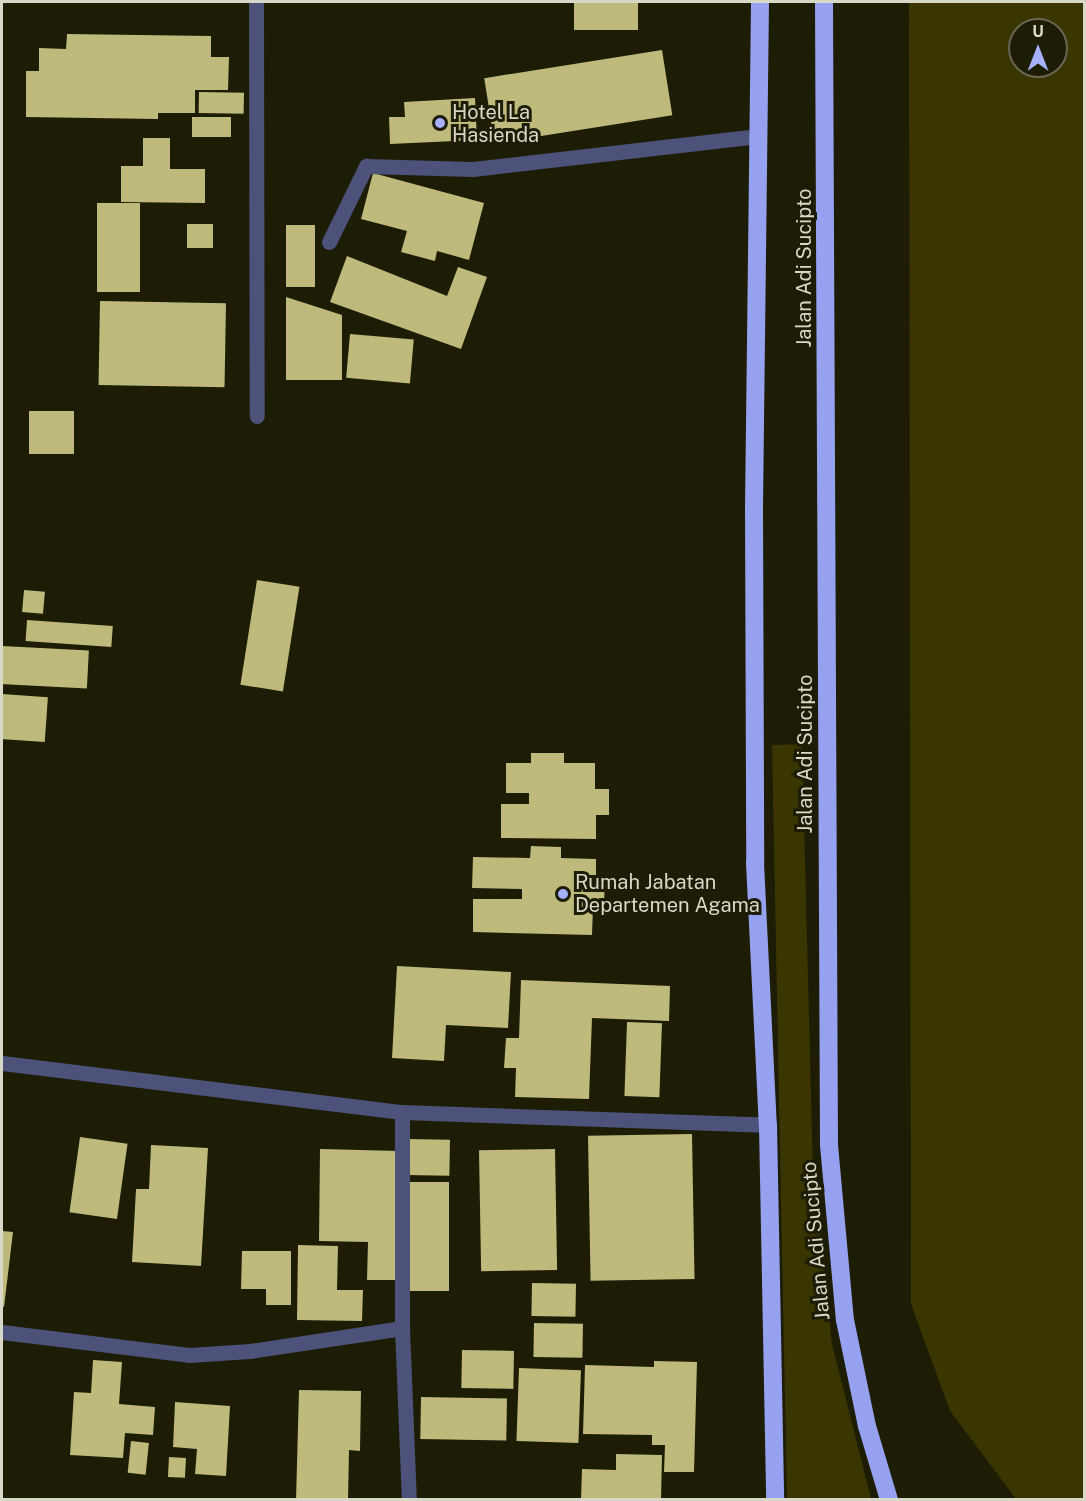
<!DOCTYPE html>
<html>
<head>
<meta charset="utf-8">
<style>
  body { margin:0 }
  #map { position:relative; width:1086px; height:1501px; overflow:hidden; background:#1d1c04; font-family:"Public Sans",sans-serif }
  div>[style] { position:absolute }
  .green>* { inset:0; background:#393602 }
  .building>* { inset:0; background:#bdba7b; transform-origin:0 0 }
  .lane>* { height:15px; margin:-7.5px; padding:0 7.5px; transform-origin:7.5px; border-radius:7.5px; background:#4c5279 }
  .street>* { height:15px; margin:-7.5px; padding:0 7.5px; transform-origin:7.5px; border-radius:7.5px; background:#4c5279 }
  .highway>* { height:18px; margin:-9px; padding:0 9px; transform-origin:9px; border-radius:9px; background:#96a1ef }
  .dots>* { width:16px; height:16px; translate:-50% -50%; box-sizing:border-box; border:3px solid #1d1c04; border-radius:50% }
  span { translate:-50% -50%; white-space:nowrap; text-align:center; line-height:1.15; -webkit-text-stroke:6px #1d1c04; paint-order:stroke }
  .poi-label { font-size:20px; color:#d8d8c9 }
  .left { translate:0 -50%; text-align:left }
  .street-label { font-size:20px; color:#d8d8c9 }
  .frame { position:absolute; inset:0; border:3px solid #d8d8c9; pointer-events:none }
  .north { position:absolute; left:1008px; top:18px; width:60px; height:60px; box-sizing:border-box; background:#1d1c04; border:2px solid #686753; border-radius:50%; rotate:0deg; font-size:16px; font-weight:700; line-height:24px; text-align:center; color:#d8d8c9 }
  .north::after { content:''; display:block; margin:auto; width:21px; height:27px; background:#a6b1fc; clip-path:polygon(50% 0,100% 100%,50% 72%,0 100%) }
</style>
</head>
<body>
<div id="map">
  <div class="green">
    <div style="clip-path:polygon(evenodd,909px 2px,1084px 2px,1084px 1499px,1016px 1499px,950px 1411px,911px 1304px,909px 2px,1020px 30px,1056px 30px,1056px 66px,1020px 66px,1020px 30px)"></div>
    <div style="clip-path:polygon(802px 744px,813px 1172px,832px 1344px,871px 1499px,787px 1499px,772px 745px)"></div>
  </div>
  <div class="building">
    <div style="left:574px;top:2px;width:64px;height:28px"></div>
    <div style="clip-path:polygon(67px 34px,211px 36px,211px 57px,229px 57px,228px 90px,195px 90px,195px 113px,158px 113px,158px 119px,26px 117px,26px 71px,39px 71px,39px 48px,66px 49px)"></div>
    <div style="left:662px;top:50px;width:66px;height:180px;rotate:81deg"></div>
    <div style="left:199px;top:92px;width:45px;height:21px;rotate:1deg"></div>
    <div style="clip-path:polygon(475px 98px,477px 140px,390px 144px,389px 117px,405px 117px,404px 102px)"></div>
    <div style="left:192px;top:117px;width:39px;height:20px"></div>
    <div style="clip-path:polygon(143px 138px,170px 138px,170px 169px,205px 169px,205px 203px,121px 202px,121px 166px,143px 166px)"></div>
    <div style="clip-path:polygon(373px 173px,484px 203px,469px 260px,437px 251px,435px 261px,401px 252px,407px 231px,361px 219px)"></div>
    <div style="left:97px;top:203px;width:43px;height:89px"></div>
    <div style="left:213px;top:224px;width:24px;height:26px;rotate:90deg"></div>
    <div style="left:286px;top:225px;width:29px;height:62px"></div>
    <div style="clip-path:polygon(347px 256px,447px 296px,458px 267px,487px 277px,461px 349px,330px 302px)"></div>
    <div style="clip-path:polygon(286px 297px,342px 315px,342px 380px,286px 380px)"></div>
    <div style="left:100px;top:301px;width:126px;height:84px;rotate:1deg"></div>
    <div style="left:350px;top:334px;width:64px;height:44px;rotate:5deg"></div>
    <div style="left:29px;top:411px;width:45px;height:43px"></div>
    <div style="left:257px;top:580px;width:43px;height:106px;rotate:9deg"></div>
    <div style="left:24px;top:590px;width:21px;height:22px;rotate:5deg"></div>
    <div style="left:27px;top:620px;width:86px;height:21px;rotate:4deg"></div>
    <div style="left:2px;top:646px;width:87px;height:38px;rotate:3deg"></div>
    <div style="left:2px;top:694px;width:46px;height:45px;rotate:4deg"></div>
    <div style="clip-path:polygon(531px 753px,564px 753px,564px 763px,595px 763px,595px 789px,609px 789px,609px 815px,596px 815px,596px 839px,501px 838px,501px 804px,529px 804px,529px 793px,506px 793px,506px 763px,531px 763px)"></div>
    <div style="clip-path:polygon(531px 846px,561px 847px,561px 858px,596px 859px,596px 876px,605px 876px,604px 907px,593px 907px,592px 935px,473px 932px,473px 899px,522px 899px,522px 889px,472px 888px,473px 857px,530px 858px)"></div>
    <div style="clip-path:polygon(397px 966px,511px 972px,508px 1028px,446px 1025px,444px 1061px,392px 1058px)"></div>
    <div style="clip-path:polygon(521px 980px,670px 986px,669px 1021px,592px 1018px,589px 1099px,515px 1097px,516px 1068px,504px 1068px,506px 1038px,519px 1038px)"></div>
    <div style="left:627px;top:1022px;width:35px;height:74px;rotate:2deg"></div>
    <div style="left:692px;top:1134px;width:145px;height:104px;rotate:89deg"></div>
    <div style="left:80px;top:1137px;width:48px;height:76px;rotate:8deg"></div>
    <div style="left:405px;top:1139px;width:45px;height:36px;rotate:1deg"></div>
    <div style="clip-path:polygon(151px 1145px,208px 1148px,201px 1266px,132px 1262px,136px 1189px,149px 1189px)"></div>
    <div style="clip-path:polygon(320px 1149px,400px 1151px,397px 1280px,367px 1280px,368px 1242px,319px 1241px)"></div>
    <div style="left:555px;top:1149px;width:121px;height:76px;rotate:89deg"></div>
    <div style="left:407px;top:1182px;width:42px;height:109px"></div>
    <div style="clip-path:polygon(2px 1231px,13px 1232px,4px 1307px,2px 1306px)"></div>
    <div style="clip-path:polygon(298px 1245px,338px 1246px,337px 1290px,363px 1290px,362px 1321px,297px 1320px)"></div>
    <div style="clip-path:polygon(242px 1251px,291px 1251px,291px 1305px,266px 1305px,266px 1289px,241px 1289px)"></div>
    <div style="left:532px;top:1283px;width:44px;height:33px;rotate:1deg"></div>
    <div style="left:534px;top:1323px;width:49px;height:34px;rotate:1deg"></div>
    <div style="left:462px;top:1350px;width:52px;height:38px;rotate:1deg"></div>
    <div style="clip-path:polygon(93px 1360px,122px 1362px,119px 1404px,155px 1407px,153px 1435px,125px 1433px,123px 1458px,70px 1455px,74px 1392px,91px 1393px)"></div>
    <div style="clip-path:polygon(654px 1361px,697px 1362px,694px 1472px,664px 1472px,665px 1445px,652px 1445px,652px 1435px,583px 1434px,585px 1365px,654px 1367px)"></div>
    <div style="left:519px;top:1368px;width:62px;height:73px;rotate:2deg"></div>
    <div style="clip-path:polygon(299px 1390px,361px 1391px,360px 1451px,349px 1450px,348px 1500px,296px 1500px)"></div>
    <div style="left:421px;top:1397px;width:86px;height:42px;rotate:1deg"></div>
    <div style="clip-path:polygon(175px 1402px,230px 1406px,226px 1476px,195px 1474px,197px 1449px,173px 1447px)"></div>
    <div style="left:131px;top:1441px;width:18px;height:32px;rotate:6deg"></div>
    <div style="clip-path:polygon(616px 1454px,662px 1455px,661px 1500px,581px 1500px,582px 1469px,616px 1470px)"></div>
    <div style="left:169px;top:1457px;width:17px;height:20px;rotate:3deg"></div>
  </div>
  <div class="lane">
    <div style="left:329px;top:242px;width:85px;rotate:-64deg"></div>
    <div style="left:366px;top:166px;width:107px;rotate:1.6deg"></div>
    <div style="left:473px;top:169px;width:287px;rotate:-6.6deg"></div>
  </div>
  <div class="street">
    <div style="left:256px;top:2px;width:414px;rotate:89.9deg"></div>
    <div style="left:2px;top:1063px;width:403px;rotate:7deg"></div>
    <div style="left:402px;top:1112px;width:366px;rotate:2deg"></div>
    <div style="left:402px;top:1112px;width:216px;rotate:90deg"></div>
    <div style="left:2px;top:1332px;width:188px;rotate:7deg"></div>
    <div style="left:189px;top:1355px;width:61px;rotate:-3.8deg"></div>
    <div style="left:250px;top:1351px;width:154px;rotate:-8.6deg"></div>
    <div style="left:402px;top:1328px;width:172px;rotate:87.7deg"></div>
  </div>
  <div class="highway">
    <div style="left:760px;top:2px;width:506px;rotate:90.68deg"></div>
    <div style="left:754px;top:508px;width:355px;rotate:89.8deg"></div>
    <div style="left:755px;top:863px;width:262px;rotate:87.2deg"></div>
    <div style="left:768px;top:1125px;width:375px;rotate:88.9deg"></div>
    <div style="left:824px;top:2px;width:1143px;rotate:89.75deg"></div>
    <div style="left:829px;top:1145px;width:176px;rotate:84.8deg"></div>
    <div style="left:845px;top:1320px;width:108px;rotate:78.3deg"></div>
    <div style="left:867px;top:1426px;width:77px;rotate:73.4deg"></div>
  </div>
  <div class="dots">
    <div style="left:440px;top:123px;background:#a6b1fc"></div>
    <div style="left:563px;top:894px;background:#a6b1fc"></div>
  </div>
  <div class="poi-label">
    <span class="left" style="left:452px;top:124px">Hotel La<br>Hasienda</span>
    <span class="left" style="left:575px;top:894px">Rumah Jabatan<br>Departemen Agama</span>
  </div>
  <div class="street-label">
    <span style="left:804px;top:268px;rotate:-90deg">Jalan Adi Sucipto</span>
    <span style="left:805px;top:754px;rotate:-90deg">Jalan Adi Sucipto</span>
    <span style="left:816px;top:1241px;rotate:-95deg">Jalan Adi Sucipto</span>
  </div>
  <div class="frame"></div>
  <div class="north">U</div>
</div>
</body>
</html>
